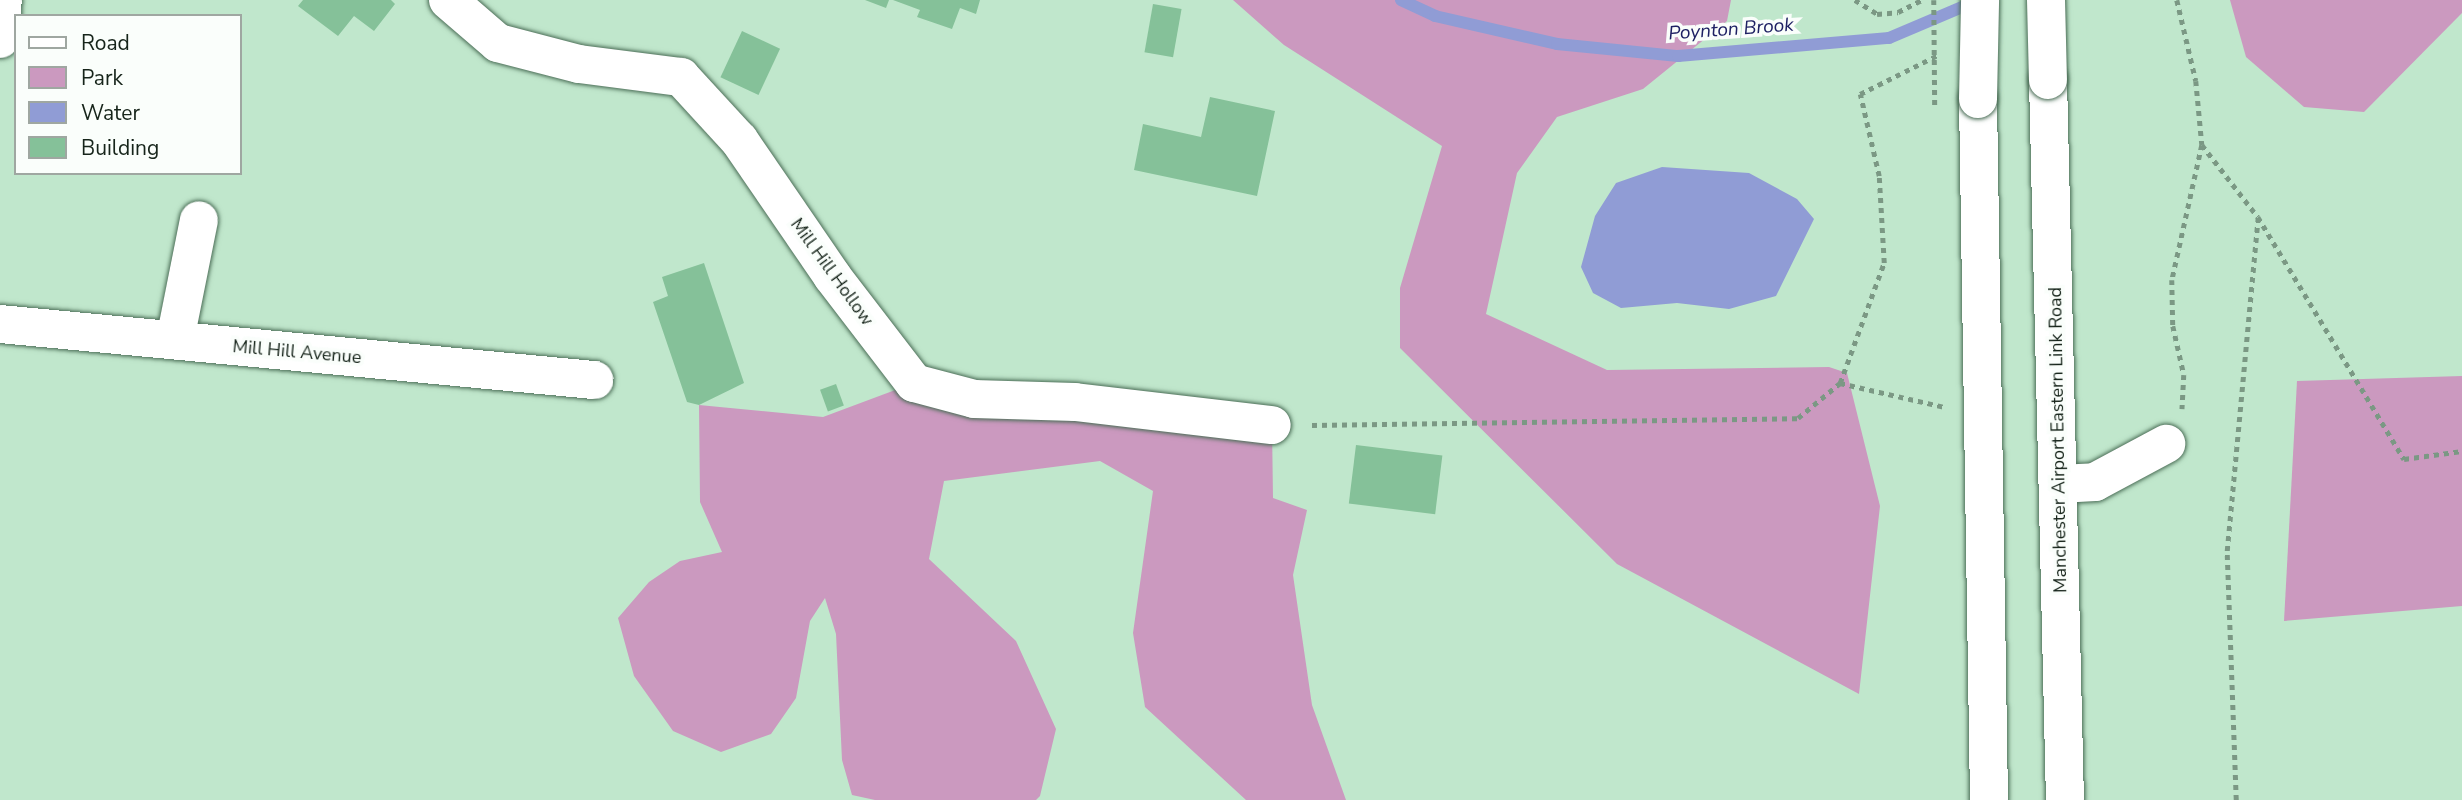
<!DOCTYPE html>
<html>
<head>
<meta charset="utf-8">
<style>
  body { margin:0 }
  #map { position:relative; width:2462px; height:800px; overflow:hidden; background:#c0e7cc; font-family:"Nunito Sans",sans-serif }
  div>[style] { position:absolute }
  .green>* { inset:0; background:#cb99bf }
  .water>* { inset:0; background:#909cd5 }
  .stream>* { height:12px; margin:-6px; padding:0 6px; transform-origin:6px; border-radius:6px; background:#909cd5 }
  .building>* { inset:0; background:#85c199; transform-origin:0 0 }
  .path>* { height:4.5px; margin-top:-2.25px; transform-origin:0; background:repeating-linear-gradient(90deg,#7b9884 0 5px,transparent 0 10px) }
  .roads { filter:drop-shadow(0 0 2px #4b6e57) drop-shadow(0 0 2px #4b6e57) }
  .minor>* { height:38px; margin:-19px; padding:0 19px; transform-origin:19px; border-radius:19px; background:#fff }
  .highway>* { height:38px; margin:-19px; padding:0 19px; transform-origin:19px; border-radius:19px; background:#fff }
  .path-bridge>* { height:4.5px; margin-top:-2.25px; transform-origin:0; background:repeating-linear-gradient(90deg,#7b9884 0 5px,transparent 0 10px) }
  .bridges { filter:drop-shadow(0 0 2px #4b6e57) drop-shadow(0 0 2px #4b6e57) }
  .highway-bridge>* { height:38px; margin:-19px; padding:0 19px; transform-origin:19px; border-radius:19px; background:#fff }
  span { translate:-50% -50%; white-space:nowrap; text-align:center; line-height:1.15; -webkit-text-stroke:7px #fafefb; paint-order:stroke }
  .street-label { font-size:18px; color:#16241a }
  .water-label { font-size:19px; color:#1e2163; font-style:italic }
  .legend { position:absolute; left:14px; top:14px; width:228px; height:161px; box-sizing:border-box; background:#fafefb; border:2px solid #9fa7a1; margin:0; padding:9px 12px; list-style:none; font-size:21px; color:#16241a }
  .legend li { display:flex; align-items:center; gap:14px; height:35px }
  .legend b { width:35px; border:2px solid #9fa7a1 }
</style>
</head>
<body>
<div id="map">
  <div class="green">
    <div style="clip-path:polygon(1233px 0,1731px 0,1727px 21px,1643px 89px,1557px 117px,1517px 173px,1486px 314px,1607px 370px,1829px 367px,1847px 373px,1880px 506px,1859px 694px,1617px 564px,1400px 348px,1400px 288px,1442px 146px,1284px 45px)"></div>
    <div style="clip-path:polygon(2230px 0,2462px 0,2462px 13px,2364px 112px,2304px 107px,2246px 57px)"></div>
    <div style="clip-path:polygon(2462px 376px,2462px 606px,2284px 621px,2297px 381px)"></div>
    <div style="clip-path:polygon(914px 383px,1272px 425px,1273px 498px,1307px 510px,1293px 575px,1312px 705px,1346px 800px,1246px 800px,1145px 707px,1133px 633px,1153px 491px,1100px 461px,944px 481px,929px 559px,1016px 641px,1056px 729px,1040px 796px,1036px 800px,875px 800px,852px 795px,842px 760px,836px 634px,825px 598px,810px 621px,796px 698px,771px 734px,721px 752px,673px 731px,634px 676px,618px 618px,649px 582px,680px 561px,722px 552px,700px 502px,699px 405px,823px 417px)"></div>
  </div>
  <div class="water">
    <div style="clip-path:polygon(1662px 167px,1749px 173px,1797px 199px,1814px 219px,1776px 296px,1729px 309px,1677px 303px,1621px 308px,1593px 293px,1581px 267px,1595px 216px,1616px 183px)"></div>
  </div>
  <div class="stream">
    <div style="left:1401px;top:0;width:38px;rotate:25deg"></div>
    <div style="left:1435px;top:16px;width:125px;rotate:12.9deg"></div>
    <div style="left:1557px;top:44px;width:122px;rotate:5.7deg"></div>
    <div style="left:1678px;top:56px;width:212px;rotate:-4.9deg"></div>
    <div style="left:1889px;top:38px;width:95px;rotate:-23deg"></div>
  </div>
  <div class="building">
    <div style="clip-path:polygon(303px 0,391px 0,395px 4px,374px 31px,354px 16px,338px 36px,298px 6px)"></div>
    <div style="clip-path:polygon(865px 0,889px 0,886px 8px)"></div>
    <div style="clip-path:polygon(893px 0,980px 0,976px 14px,960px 8px,952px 29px,917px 17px,920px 10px)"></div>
    <div style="left:1153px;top:4px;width:29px;height:49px;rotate:10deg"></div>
    <div style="left:742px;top:31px;width:42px;height:51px;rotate:25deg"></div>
    <div style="clip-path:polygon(1210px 97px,1275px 111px,1257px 196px,1134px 170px,1143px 124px,1201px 137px)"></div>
    <div style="clip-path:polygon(704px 263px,744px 383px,699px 405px,687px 402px,653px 302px,668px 296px,662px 277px)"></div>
    <div style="left:836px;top:384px;width:23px;height:17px;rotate:70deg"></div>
    <div style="left:1356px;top:445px;width:87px;height:59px;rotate:7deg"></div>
  </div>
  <div class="path">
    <div style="left:1855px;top:0;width:26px;rotate:32deg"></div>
    <div style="left:1877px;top:14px;width:21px;rotate:-5deg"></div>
    <div style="left:1898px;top:12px;width:27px;rotate:-27deg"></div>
    <div style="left:2177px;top:0;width:83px;rotate:76.8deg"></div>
    <div style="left:2196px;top:81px;width:64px;rotate:84.6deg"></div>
    <div style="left:2202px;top:145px;width:138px;rotate:102.5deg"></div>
    <div style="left:2172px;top:280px;width:46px;rotate:88.8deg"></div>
    <div style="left:2173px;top:326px;width:50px;rotate:77.3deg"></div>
    <div style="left:2184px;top:375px;width:34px;rotate:93deg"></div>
    <div style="left:2202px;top:145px;width:91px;rotate:52.1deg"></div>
    <div style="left:2258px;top:217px;width:283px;rotate:58.9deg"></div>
    <div style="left:2404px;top:459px;width:59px;rotate:-7.9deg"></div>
    <div style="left:1840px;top:383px;width:108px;rotate:12.9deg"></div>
    <div style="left:1312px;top:425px;width:486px;rotate:-0.8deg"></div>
    <div style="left:1798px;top:418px;width:55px;rotate:-39.8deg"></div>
    <div style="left:1840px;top:383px;width:128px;rotate:-69.9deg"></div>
    <div style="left:1884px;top:263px;width:87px;rotate:-93.3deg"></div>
    <div style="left:1879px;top:176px;width:84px;rotate:-103deg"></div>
    <div style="left:1860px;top:94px;width:89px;rotate:-26.6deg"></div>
    <div style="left:2236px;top:800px;width:249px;rotate:-92.1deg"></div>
    <div style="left:2227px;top:551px;width:335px;rotate:-84.7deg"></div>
  </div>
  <div class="roads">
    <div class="minor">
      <div style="left:448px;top:0;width:66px;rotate:40.7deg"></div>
      <div style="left:498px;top:43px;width:84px;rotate:14.5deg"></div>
      <div style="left:579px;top:64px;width:103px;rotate:7.3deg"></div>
      <div style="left:681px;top:77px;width:86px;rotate:47.4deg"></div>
      <div style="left:739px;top:140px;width:165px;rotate:55.6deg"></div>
      <div style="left:832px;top:276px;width:135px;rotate:52.5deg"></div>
      <div style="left:914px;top:383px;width:62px;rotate:14.9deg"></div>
      <div style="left:974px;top:399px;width:101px;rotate:1.7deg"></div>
      <div style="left:1075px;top:402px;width:198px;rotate:6.7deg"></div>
      <div style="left:0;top:39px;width:39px;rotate:-86deg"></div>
      <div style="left:0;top:324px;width:597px;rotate:5.39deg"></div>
      <div style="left:175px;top:340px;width:122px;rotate:-78.7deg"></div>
      <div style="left:2059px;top:484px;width:36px;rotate:-3deg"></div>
      <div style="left:2095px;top:482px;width:81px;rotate:-28.2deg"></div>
    </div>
    <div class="highway">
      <div style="left:2048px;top:80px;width:720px;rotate:88.65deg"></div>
      <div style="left:1978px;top:99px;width:701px;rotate:89.1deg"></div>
    </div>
  </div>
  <div class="path-bridge">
    <div style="left:1934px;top:0;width:107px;rotate:89.5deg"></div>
  </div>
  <div class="bridges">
    <div class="highway-bridge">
      <div style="left:2046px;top:0;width:80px;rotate:88.6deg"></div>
      <div style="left:1978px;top:99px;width:99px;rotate:-88.8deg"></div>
    </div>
  </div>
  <div class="street-label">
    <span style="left:832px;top:272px;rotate:54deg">Mill Hill Hollow</span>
    <span style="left:297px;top:352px;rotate:5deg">Mill Hill Avenue</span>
    <span style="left:2058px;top:440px;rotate:-91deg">Manchester Airport Eastern Link Road</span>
  </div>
  <div class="water-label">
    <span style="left:1731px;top:30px;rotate:-4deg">Poynton Brook</span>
  </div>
  <ul class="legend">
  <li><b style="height:9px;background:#fff"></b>Road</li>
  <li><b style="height:19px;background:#cb99bf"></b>Park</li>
  <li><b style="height:19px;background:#909cd5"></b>Water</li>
  <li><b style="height:19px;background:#85c199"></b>Building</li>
  </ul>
</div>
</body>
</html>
